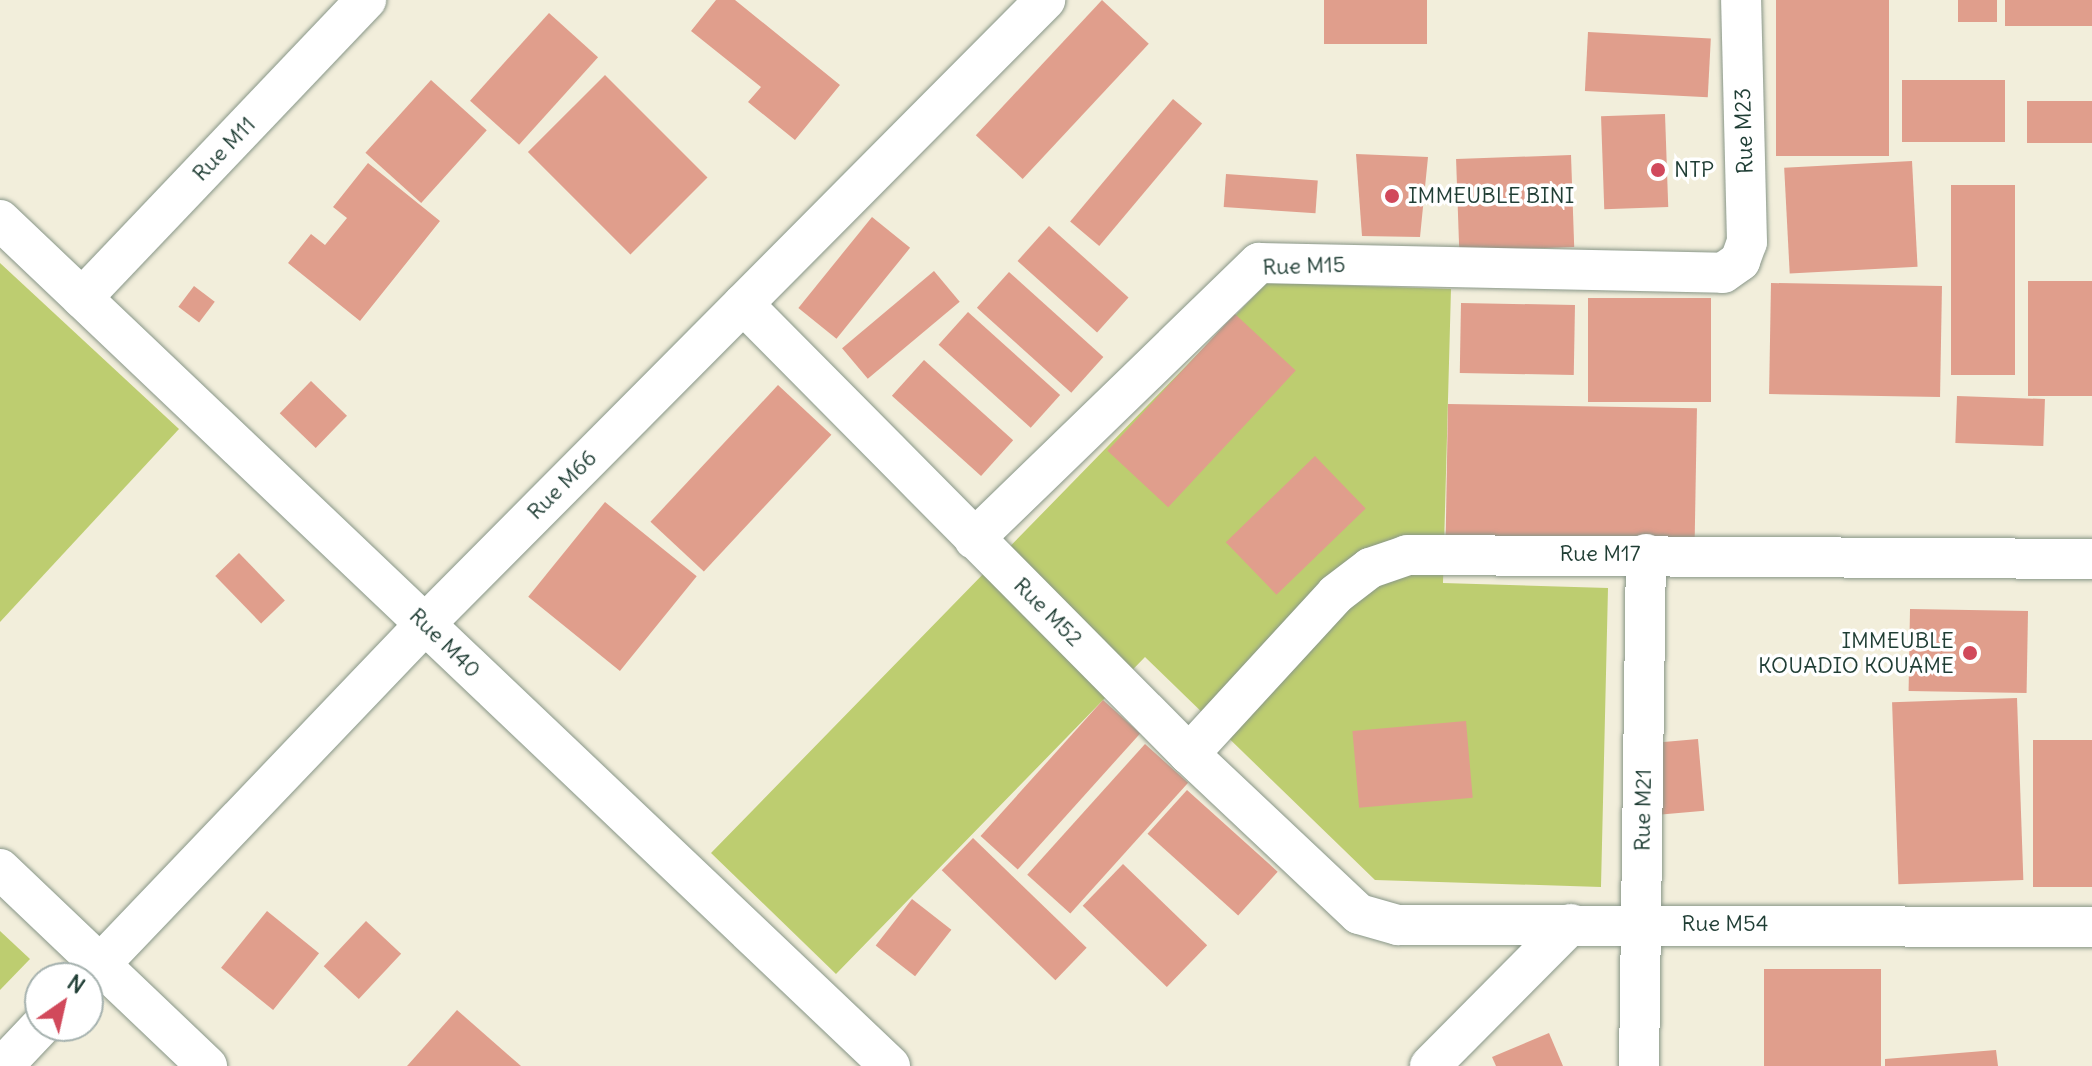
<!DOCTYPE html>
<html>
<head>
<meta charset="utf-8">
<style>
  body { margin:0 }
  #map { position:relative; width:2092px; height:1066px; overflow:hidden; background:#f2eedb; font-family:Delius,sans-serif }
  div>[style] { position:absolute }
  .green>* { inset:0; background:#bdcd70 }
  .building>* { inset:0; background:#e09e8c; transform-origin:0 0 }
  .roads { filter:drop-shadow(0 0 2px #889688) drop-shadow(0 0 2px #889688) }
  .minor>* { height:40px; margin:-20px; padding:0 20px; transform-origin:20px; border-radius:20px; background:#fff }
  .dots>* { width:22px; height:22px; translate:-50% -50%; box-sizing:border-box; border:4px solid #fff; border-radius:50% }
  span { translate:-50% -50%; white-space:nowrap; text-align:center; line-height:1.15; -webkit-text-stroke:7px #fff; paint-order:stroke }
  .street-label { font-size:22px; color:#1f3d34 }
  .poi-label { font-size:22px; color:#1f3d34 }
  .left { translate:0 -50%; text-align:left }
  .right { translate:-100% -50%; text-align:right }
  .north { position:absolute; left:24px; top:962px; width:80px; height:80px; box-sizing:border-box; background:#fff; border:2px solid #a5b1ae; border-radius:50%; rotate:34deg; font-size:22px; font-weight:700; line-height:32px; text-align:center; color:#1f3d34 }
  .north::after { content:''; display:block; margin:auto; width:28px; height:36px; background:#d1495b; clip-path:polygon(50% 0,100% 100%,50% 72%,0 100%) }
</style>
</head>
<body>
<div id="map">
  <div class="green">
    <div style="clip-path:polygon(0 263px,179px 429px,0 622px)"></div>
    <div style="clip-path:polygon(1267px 283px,1451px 289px,1443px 583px,1608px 588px,1601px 887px,1375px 880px,1145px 657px,836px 974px,711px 853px)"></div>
    <div style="clip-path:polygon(0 931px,30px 959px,0 990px)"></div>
  </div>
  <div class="building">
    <div style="clip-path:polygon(716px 0,735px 0,840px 85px,795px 140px,748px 102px,761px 87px,691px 31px)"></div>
    <div style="left:1102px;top:0;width:64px;height:185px;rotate:43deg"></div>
    <div style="left:1324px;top:0;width:103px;height:44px"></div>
    <div style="left:1776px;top:0;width:113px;height:156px"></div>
    <div style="left:1958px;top:0;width:39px;height:22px"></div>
    <div style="left:2005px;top:0;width:87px;height:26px"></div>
    <div style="left:549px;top:13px;width:66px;height:118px;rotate:42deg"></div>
    <div style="left:1588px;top:32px;width:123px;height:59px;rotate:3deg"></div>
    <div style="left:605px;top:75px;width:145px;height:109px;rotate:45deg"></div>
    <div style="left:431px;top:80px;width:75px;height:98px;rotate:42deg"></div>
    <div style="left:1902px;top:80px;width:103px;height:62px"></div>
    <div style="left:1173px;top:99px;width:38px;height:160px;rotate:40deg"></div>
    <div style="left:2092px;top:101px;width:42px;height:65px;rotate:90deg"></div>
    <div style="left:1665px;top:114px;width:93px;height:64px;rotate:88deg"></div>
    <div style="clip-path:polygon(1356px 154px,1428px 157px,1420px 237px,1362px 236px)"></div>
    <div style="left:1571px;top:155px;width:92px;height:115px;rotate:88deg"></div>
    <div style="left:1912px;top:161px;width:106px;height:128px;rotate:87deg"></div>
    <div style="clip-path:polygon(368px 163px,440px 221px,360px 321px,288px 263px,311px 234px,325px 245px,347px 218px,333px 207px)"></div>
    <div style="left:1226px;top:174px;width:92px;height:33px;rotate:4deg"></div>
    <div style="left:1951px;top:185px;width:64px;height:190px"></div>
    <div style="left:872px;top:217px;width:49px;height:117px;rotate:39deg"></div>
    <div style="left:1049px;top:226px;width:107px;height:47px;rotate:42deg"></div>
    <div style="left:934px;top:271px;width:40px;height:120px;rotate:50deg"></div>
    <div style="left:1009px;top:272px;width:127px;height:48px;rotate:42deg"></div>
    <div style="left:2092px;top:281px;width:115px;height:64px;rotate:90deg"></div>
    <div style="left:1771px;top:283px;width:171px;height:111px;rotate:1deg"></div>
    <div style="left:194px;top:286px;width:26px;height:26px;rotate:37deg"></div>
    <div style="left:1588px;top:298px;width:123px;height:104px"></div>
    <div style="left:1461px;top:303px;width:114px;height:70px;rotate:1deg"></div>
    <div style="left:968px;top:312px;width:124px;height:44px;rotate:42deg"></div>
    <div style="left:1235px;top:314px;width:83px;height:187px;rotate:43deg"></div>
    <div style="left:924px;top:360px;width:120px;height:48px;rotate:42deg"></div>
    <div style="left:311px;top:381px;width:50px;height:45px;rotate:44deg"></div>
    <div style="left:778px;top:385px;width:73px;height:187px;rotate:43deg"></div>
    <div style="left:1957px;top:396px;width:88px;height:47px;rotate:2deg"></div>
    <div style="left:1448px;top:404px;width:249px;height:133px;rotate:1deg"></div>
    <div style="left:1315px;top:456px;width:73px;height:124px;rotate:46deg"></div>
    <div style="left:605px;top:502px;width:118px;height:122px;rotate:39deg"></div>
    <div style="left:239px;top:553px;width:66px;height:33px;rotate:46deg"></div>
    <div style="left:2028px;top:611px;width:82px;height:118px;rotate:91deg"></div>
    <div style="left:2017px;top:698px;width:182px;height:125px;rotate:88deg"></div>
    <div style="left:1103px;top:700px;width:50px;height:183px;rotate:42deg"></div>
    <div style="left:1466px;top:721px;width:77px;height:114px;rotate:85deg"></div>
    <div style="left:1698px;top:739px;width:72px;height:43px;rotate:85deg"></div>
    <div style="left:2092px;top:740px;width:147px;height:59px;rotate:90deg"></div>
    <div style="left:1145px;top:744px;width:58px;height:176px;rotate:42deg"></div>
    <div style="left:1187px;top:790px;width:122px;height:59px;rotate:42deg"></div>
    <div style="left:973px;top:838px;width:158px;height:45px;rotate:44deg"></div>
    <div style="left:1123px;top:864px;width:117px;height:58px;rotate:44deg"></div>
    <div style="left:912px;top:899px;width:50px;height:59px;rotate:38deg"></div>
    <div style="left:267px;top:911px;width:67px;height:73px;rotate:39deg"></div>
    <div style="left:366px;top:921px;width:48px;height:62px;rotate:43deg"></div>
    <div style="left:1764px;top:969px;width:117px;height:97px"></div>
    <div style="clip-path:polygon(457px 1010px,521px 1066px,407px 1066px)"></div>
    <div style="clip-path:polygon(1549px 1033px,1563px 1066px,1496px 1066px,1492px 1057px)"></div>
    <div style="clip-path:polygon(1996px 1050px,1998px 1066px,1885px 1066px,1885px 1059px)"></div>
  </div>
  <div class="roads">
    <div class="minor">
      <div style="left:0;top:220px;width:1228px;rotate:43.55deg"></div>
      <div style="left:82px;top:298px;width:412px;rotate:-46.4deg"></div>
      <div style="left:743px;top:304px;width:634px;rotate:45.26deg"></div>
      <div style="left:1189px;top:754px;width:233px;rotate:43.3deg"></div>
      <div style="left:1359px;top:914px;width:41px;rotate:15.8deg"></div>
      <div style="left:1398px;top:925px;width:694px;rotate:0.17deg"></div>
      <div style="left:974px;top:539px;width:397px;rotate:-44.1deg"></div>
      <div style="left:1259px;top:263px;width:464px;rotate:1.2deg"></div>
      <div style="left:1723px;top:273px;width:21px;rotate:-35deg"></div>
      <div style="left:1740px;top:261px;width:20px;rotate:-70deg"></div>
      <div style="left:1747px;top:242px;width:242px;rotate:-91.4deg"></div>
      <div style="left:1189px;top:754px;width:217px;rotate:-47.4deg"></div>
      <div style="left:1336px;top:594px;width:43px;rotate:-37.4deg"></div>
      <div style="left:1370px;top:568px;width:39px;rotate:-19deg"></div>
      <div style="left:1407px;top:555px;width:685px;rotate:0.33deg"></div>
      <div style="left:0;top:869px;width:286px;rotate:43.6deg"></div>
      <div style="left:87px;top:978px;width:489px;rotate:-46.3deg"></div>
      <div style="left:425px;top:624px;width:880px;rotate:-45.18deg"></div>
      <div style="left:3px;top:1066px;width:55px;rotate:-46.5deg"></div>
      <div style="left:1430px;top:1066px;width:200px;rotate:-45.2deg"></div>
      <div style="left:1639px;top:1066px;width:512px;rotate:-89.22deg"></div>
    </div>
  </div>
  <div class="dots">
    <div style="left:1658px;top:170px;background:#d1495b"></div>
    <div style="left:1392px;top:196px;background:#d1495b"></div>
    <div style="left:1970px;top:653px;background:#d1495b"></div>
  </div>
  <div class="street-label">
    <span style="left:1744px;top:131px;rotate:-92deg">Rue M23</span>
    <span style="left:224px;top:149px;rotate:-46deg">Rue M11</span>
    <span style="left:1304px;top:266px;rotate:-2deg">Rue M15</span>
    <span style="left:562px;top:485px;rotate:-45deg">Rue M66</span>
    <span style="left:1600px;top:554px">Rue M17</span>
    <span style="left:1048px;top:612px;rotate:45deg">Rue M52</span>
    <span style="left:445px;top:643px;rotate:44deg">Rue M40</span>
    <span style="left:1643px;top:810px;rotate:-89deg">Rue M21</span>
    <span style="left:1725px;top:924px">Rue M54</span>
  </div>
  <div class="poi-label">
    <span class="left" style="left:1674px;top:170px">NTP</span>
    <span class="left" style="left:1408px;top:196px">IMMEUBLE BINI</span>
    <span class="right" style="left:1954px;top:653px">IMMEUBLE<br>KOUADIO KOUAME</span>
  </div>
  <div class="north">N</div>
</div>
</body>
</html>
